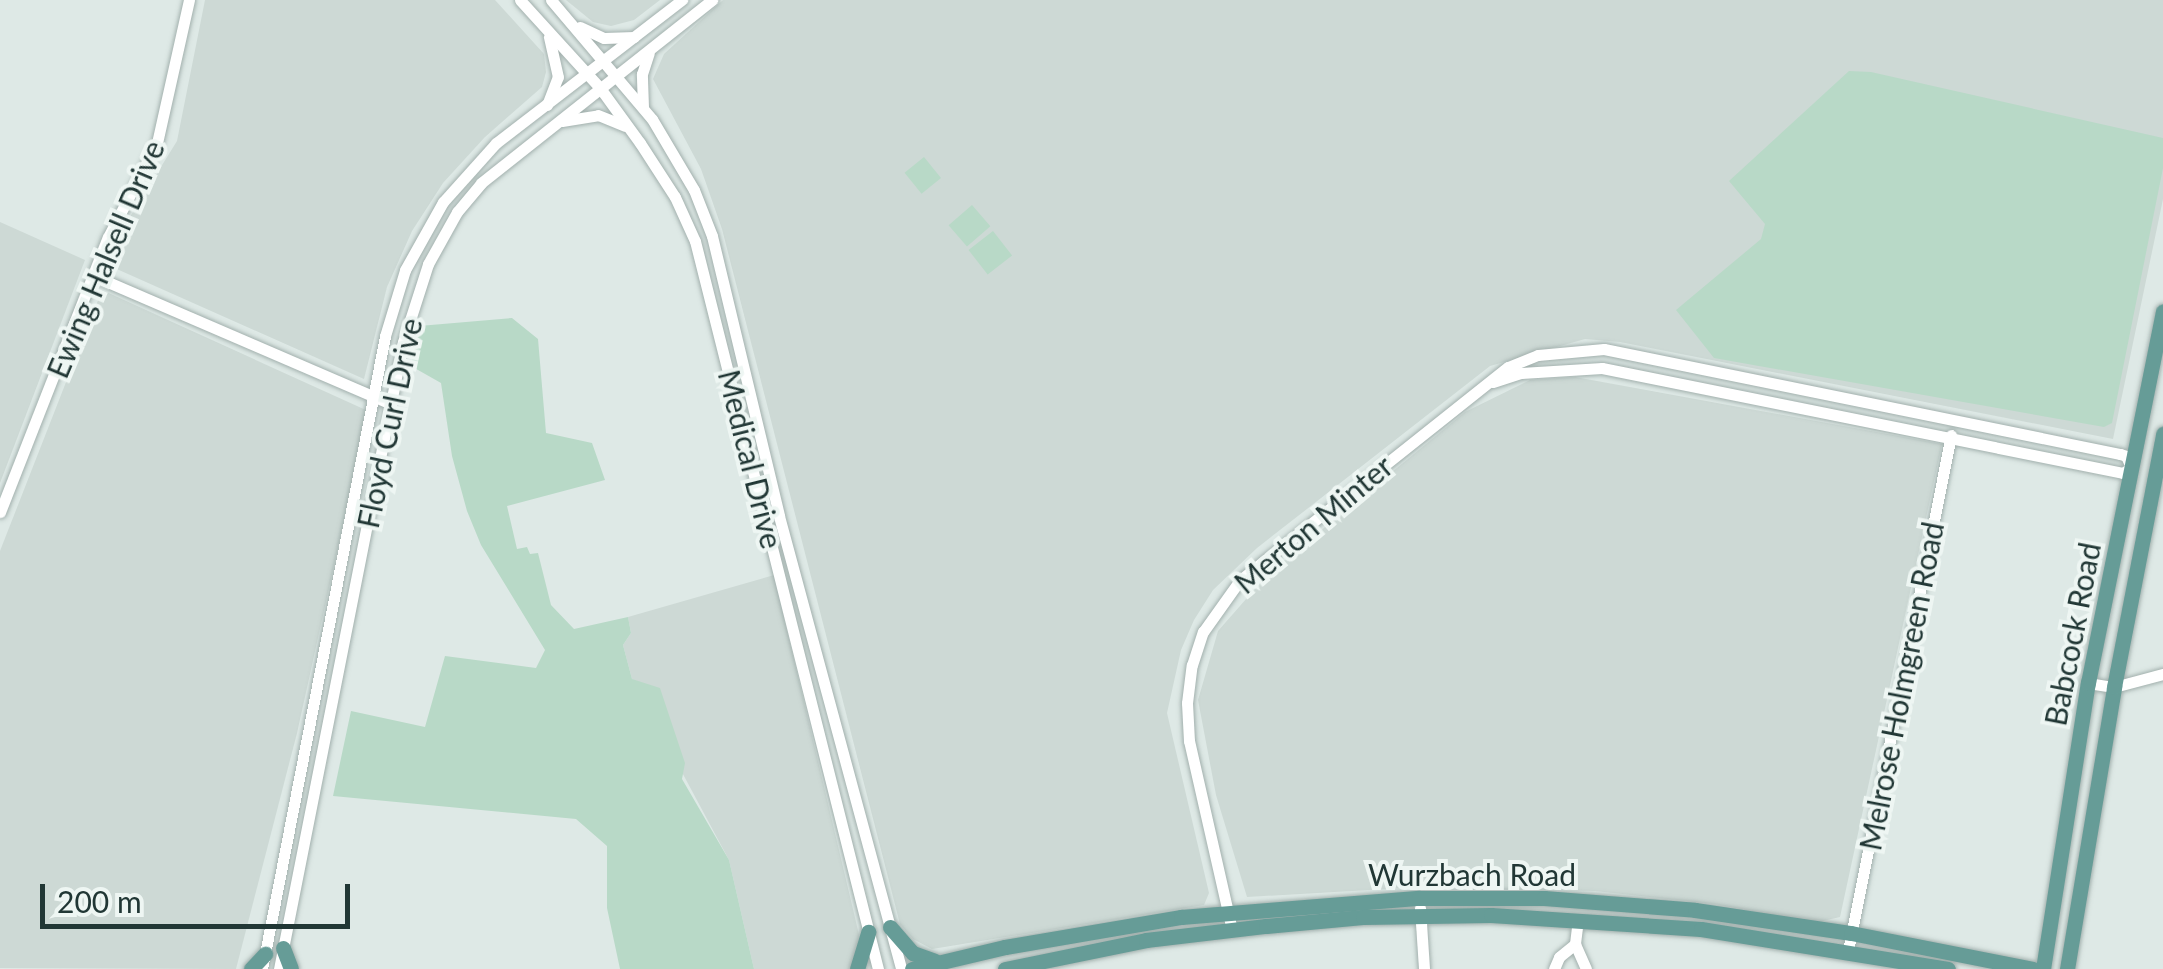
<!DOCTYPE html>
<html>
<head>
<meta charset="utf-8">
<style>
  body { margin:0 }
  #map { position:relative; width:2163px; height:969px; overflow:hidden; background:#dee9e6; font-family:Lato,sans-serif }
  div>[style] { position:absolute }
  .built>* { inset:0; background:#cdd9d5 }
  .green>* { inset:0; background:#b8d9c7; transform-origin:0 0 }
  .roads { filter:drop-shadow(0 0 2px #a2b0ad) drop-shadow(0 0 2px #a2b0ad) }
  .minor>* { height:11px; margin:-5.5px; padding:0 5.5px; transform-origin:5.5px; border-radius:5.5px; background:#fff }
  .major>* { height:15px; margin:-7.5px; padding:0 7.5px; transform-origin:7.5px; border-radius:7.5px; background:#669c97 }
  span { translate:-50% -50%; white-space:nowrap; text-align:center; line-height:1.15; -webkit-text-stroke:8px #eef6f3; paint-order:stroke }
  .street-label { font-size:30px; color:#213735 }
  .scale { position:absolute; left:40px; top:884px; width:310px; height:45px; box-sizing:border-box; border:5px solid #213735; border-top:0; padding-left:12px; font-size:30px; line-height:35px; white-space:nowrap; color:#213735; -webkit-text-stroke:8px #eef6f3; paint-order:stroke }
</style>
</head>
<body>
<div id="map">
  <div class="built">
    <div style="clip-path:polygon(205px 0,495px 0,544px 54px,546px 72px,542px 87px,485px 137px,443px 183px,412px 231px,387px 287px,364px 379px,110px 266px,120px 233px,177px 141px)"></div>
    <div style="clip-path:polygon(566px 0,660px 0,634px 20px,611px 26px,593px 22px)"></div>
    <div style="clip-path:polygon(723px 0,2163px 0,2163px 199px,2113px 439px,1620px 342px,1585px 339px,1490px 366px,1257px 548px,1213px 590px,1194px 620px,1181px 650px,1167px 713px,1209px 893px,1204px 905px,932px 949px,913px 939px,900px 924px,722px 229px,701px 169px,653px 79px,664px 54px)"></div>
    <div style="clip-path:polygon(0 222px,85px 260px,0 483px)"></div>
    <div style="clip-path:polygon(102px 290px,368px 411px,297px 733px,236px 969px,0 968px,0 551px)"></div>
    <div style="clip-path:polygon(1575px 377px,1942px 444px,1840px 917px,1814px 923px,1714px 904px,1595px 891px,1421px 887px,1247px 897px,1216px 795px,1198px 700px,1218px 631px,1268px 574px,1465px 412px,1530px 380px)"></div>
    <div style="clip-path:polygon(774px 575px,860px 939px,852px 969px,754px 969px,729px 860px,632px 679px,623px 645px,631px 633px,628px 617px)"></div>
  </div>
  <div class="green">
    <div style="clip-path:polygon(1849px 71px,1871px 72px,2163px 138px,2163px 168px,2112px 423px,2104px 427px,1714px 358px,1676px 310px,1761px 239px,1765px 224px,1729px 181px)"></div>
    <div style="left:924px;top:157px;width:27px;height:25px;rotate:51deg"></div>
    <div style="left:972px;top:205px;width:28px;height:31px;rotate:49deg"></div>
    <div style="left:993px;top:231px;width:31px;height:31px;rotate:52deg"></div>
    <div style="clip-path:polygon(512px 318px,538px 339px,546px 433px,592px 443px,605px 480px,507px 506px,517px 549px,527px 547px,530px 554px,538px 553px,551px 605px,574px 629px,628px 617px,631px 633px,623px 645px,632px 679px,660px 688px,685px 763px,682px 779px,729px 860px,754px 969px,620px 969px,607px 908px,607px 846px,576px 819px,333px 796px,351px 711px,425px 727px,445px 656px,536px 668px,545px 650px,481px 545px,467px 511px,452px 456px,441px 383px,411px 366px,419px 326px)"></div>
  </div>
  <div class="roads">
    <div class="minor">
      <div style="left:520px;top:0;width:119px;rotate:47.7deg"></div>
      <div style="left:600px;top:88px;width:68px;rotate:54deg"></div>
      <div style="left:640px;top:143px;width:64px;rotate:57.1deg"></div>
      <div style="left:675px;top:197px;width:48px;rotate:65.6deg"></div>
      <div style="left:695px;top:241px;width:751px;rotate:75.89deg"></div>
      <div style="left:551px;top:0;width:156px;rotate:49.7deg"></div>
      <div style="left:652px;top:119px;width:82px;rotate:59.4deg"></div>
      <div style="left:694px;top:190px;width:49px;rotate:68.6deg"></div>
      <div style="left:712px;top:236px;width:288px;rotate:76.5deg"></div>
      <div style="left:779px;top:516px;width:469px;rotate:74.9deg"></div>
      <div style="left:580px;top:27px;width:26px;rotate:25deg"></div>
      <div style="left:604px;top:38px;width:30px;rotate:-2deg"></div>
      <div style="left:547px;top:105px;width:30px;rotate:-69deg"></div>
      <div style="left:558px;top:77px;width:41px;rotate:-102.7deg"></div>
      <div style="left:643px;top:107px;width:33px;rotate:-92deg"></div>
      <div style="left:642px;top:74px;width:22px;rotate:-72deg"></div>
      <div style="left:562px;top:121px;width:36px;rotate:-9deg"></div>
      <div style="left:598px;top:115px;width:29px;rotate:22deg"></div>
      <div style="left:94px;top:276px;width:323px;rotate:23.3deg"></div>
      <div style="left:1493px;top:382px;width:29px;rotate:-18deg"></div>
      <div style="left:1521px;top:373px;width:81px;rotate:-3.5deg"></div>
      <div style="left:1602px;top:368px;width:531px;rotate:11.39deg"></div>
      <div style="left:2123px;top:473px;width:12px;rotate:-35deg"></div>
      <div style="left:0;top:512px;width:295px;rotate:-68.6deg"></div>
      <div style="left:108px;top:237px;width:106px;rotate:-62.5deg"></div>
      <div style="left:157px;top:143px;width:147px;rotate:-77.4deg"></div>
      <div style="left:2088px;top:683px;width:26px;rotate:9deg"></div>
      <div style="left:2114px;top:687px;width:51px;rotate:-14.9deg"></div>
      <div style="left:1420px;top:908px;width:61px;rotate:86.2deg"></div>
      <div style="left:1578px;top:919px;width:25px;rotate:97deg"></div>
      <div style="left:1575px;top:944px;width:27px;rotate:66deg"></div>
      <div style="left:1232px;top:930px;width:194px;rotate:-102.8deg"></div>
      <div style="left:1189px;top:741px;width:38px;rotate:-93deg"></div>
      <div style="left:1187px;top:703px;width:38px;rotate:-83deg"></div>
      <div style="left:1192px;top:665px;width:35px;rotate:-72deg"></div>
      <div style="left:1203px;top:632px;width:64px;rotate:-54.6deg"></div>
      <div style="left:1240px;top:580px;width:342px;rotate:-38.5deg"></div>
      <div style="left:1508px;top:367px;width:32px;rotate:-22deg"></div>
      <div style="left:1538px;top:355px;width:66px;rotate:-5.2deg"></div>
      <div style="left:1604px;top:349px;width:527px;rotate:11.5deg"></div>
      <div style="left:2120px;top:454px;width:6px;rotate:18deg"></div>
      <div style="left:2126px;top:456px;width:10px;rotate:66deg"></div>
      <div style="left:1848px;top:951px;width:526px;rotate:-78.71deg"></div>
      <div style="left:262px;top:969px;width:645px;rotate:-79deg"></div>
      <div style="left:385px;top:336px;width:69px;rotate:-73.1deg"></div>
      <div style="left:405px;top:270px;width:78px;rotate:-60.8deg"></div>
      <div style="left:443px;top:202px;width:79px;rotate:-48.1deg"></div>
      <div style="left:496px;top:143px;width:235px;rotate:-37.6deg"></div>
      <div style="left:279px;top:969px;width:639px;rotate:-78.81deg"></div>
      <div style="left:403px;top:342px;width:82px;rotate:-72.2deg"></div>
      <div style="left:428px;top:264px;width:60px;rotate:-60.9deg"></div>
      <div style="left:457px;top:212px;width:38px;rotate:-50deg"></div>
      <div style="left:481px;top:183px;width:295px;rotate:-38.4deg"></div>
      <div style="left:1554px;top:969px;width:13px;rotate:-67deg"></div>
      <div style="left:1559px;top:957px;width:21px;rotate:-39deg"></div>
    </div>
    <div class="major">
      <div style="left:890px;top:927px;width:35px;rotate:49deg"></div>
      <div style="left:913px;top:953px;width:23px;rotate:20deg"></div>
      <div style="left:283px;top:948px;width:22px;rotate:69deg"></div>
      <div style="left:251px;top:969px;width:21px;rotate:-47deg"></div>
      <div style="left:857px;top:969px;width:39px;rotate:-73deg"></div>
      <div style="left:912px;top:969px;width:96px;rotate:-13.3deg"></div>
      <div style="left:1005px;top:947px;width:179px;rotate:-9.7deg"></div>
      <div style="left:1181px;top:917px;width:239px;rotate:-4.6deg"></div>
      <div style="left:1419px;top:898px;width:125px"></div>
      <div style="left:1544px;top:898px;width:151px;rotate:4.5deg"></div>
      <div style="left:1695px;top:910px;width:158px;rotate:8.4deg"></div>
      <div style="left:1851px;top:933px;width:185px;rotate:11.2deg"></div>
      <div style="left:1005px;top:969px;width:144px;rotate:-11.6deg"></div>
      <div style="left:1146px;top:940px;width:121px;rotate:-6.7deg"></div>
      <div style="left:1266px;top:926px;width:97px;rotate:-5.3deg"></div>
      <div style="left:1363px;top:917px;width:128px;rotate:-0.9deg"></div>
      <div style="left:1491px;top:915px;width:210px;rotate:3.8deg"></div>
      <div style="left:1701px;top:929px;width:250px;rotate:9.2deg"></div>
      <div style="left:2043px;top:969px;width:290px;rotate:-81.1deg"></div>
      <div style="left:2088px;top:683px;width:379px;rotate:-78.6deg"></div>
      <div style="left:2067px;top:969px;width:286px;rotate:-80.5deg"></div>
      <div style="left:2114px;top:687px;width:258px;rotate:-79deg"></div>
    </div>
  </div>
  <div class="street-label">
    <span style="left:105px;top:259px;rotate:-67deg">Ewing Halsell Drive</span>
    <span style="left:389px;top:423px;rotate:-78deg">Floyd Curl Drive</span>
    <span style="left:751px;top:459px;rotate:76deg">Medical Drive</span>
    <span style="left:1313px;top:524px;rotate:-40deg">Merton Minter</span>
    <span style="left:2072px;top:634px;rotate:-79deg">Babcock Road</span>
    <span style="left:1901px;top:686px;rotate:-79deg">Melrose Holmgreen Road</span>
    <span style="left:1472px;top:874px">Wurzbach Road</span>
  </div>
  <div class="scale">200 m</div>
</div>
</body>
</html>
